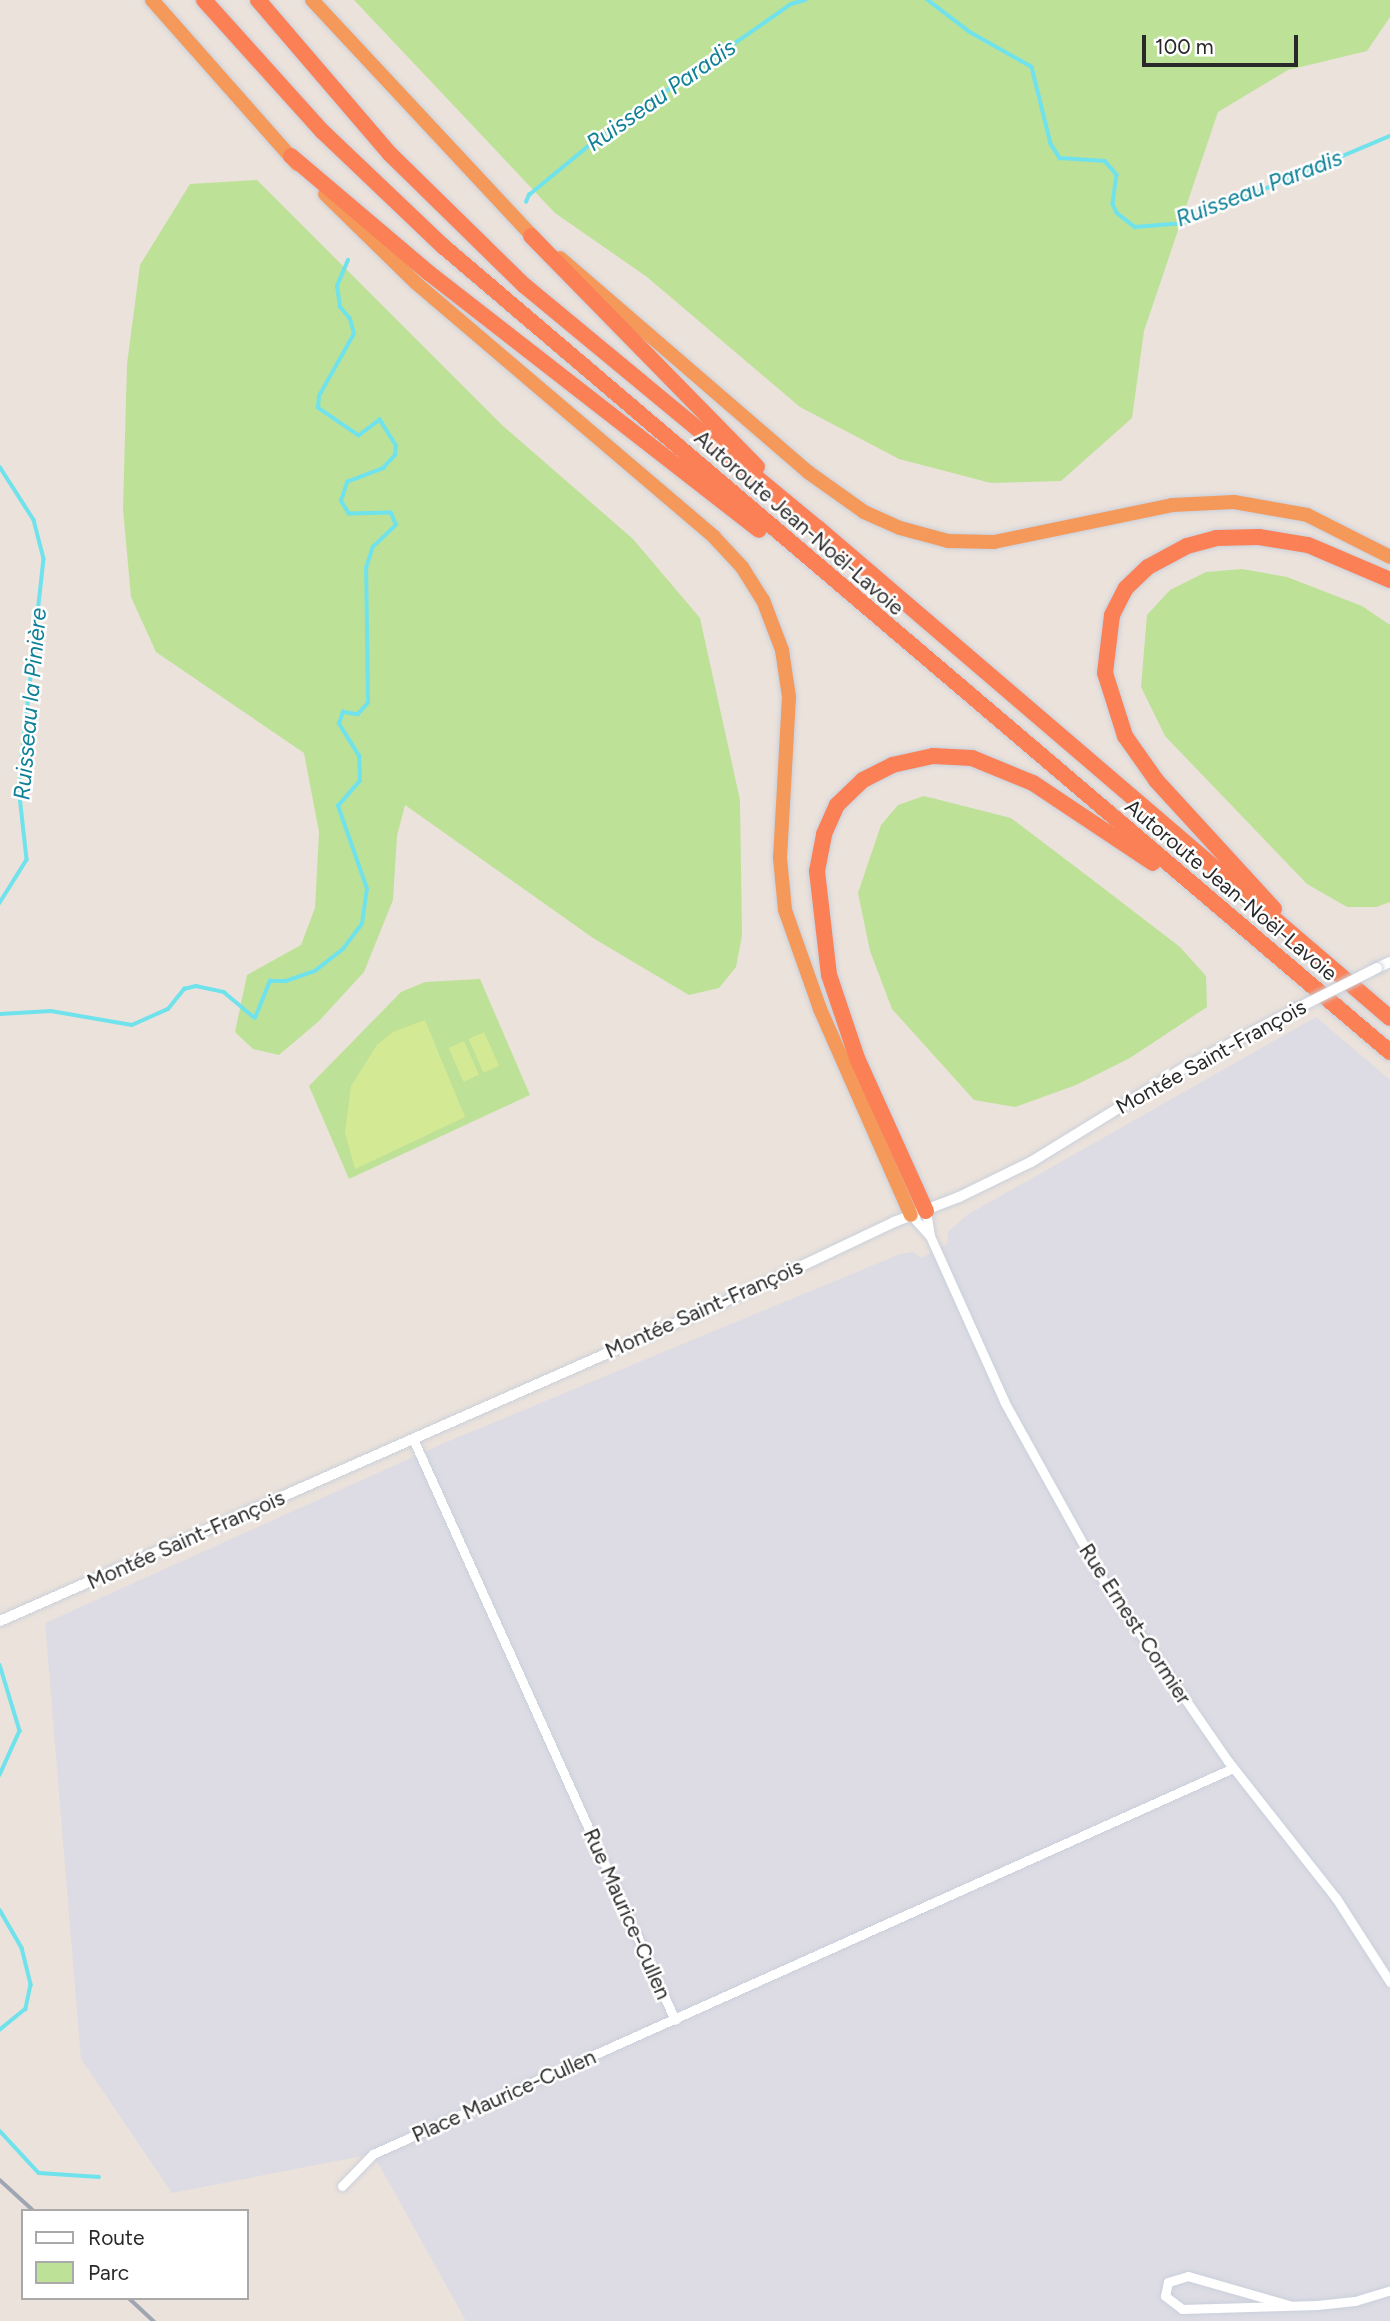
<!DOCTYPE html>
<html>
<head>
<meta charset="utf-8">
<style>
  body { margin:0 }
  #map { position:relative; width:1390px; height:2321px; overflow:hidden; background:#ebe2db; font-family:Figtree,sans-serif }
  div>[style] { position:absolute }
  .industrial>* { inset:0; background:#dddce4 }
  .green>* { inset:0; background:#bee198 }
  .pitch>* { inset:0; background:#d4e994; transform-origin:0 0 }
  .stream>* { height:3.5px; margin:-1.75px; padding:0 1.75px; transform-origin:1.75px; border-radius:1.75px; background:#6fe2ec }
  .roads { filter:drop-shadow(0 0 2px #cad0db) drop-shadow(0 0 2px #cad0db) }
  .minor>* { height:9px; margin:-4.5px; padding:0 4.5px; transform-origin:4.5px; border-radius:4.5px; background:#fff }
  .tertiary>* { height:10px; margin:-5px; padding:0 5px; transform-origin:5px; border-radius:5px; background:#fff }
  .trunk>* { height:14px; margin:-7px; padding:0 7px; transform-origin:7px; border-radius:7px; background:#f4995a }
  .motorway>* { height:16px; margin:-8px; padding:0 8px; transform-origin:8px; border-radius:8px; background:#fb8056 }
  .rail>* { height:3.5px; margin:-1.75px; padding:0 1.75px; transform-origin:1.75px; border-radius:1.75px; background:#9ea5b3 }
  .bridges { filter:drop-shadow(0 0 2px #cad0db) drop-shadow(0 0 2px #cad0db) }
  .tertiary-bridge>* { height:10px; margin:-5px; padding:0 5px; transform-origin:5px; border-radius:5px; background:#fff }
  span { translate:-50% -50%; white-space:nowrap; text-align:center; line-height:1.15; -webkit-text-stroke:5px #fff; paint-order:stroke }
  .street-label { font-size:21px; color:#292929 }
  .water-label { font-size:23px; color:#0f8197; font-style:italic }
  .legend { position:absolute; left:21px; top:2209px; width:228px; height:91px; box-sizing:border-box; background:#fff; border:2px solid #a9a9a9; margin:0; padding:9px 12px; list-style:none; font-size:21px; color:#292929 }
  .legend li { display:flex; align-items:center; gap:14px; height:35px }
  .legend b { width:35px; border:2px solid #a9a9a9 }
  .scale { position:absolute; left:1142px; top:35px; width:156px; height:32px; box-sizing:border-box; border:4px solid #292929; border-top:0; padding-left:9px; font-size:21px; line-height:24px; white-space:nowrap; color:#292929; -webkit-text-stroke:5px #fff; paint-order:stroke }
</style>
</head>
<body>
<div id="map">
  <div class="industrial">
    <div style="clip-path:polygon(1316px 1017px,1390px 1080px,1390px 2321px,466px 2321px,373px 2154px,172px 2193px,81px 2059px,45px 1623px,444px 1443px,900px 1254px,913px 1252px,921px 1258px,947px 1244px,948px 1232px,967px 1215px)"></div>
  </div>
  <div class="green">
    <div style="clip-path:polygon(354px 0,1390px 0,1390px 17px,1367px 51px,1288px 70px,1218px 112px,1144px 331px,1132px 418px,1061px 481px,991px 483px,899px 459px,800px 407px,647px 277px,555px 213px)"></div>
    <div style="clip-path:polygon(257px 180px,502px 425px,633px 539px,700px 618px,740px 800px,742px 936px,736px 967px,719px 988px,689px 995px,593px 938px,405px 805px,397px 836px,393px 900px,364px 972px,319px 1021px,279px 1055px,253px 1049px,235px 1032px,247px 975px,301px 945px,315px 908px,319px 832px,304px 753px,156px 652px,131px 597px,123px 509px,127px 364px,140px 265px,190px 184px)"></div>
    <div style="clip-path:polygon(1242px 569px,1287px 577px,1362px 606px,1390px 625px,1390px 902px,1376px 907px,1347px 907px,1307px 884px,1165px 736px,1141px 687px,1147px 615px,1170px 590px,1206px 572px)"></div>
    <div style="clip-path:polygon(924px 796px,1011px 818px,1098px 884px,1180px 947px,1206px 976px,1207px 1007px,1130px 1058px,1076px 1085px,1015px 1107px,974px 1100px,892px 1009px,870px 951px,858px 893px,881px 825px,898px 805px)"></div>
    <div style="clip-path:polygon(480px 979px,530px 1095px,349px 1179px,309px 1086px,401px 992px,425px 982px)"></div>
  </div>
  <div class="pitch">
    <div style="clip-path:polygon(425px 1020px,465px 1117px,355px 1169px,345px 1132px,351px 1086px,377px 1045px,393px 1032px)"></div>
    <div style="left:484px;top:1032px;width:37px;height:17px;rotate:66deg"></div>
    <div style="left:464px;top:1041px;width:37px;height:17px;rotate:66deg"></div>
  </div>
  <div class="stream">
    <div style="left:928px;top:0;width:53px;rotate:37.3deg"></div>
    <div style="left:970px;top:32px;width:71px;rotate:29.4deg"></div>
    <div style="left:1032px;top:67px;width:79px;rotate:76.1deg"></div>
    <div style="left:1051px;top:144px;width:17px;rotate:57deg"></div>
    <div style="left:1060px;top:158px;width:45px;rotate:3.8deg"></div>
    <div style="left:1105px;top:161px;width:18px;rotate:49deg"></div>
    <div style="left:1117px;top:175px;width:29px;rotate:98deg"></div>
    <div style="left:1113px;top:204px;width:10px;rotate:66deg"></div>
    <div style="left:1117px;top:213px;width:23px;rotate:38deg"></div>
    <div style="left:1135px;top:227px;width:49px;rotate:-4.7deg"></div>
    <div style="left:1184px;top:223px;width:224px;rotate:-22.9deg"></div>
    <div style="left:526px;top:202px;width:8px;rotate:-67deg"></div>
    <div style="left:529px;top:195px;width:88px;rotate:-39.5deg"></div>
    <div style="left:597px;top:139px;width:236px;rotate:-34.8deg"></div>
    <div style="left:791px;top:4px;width:15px;rotate:-16deg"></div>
    <div style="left:0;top:467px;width:63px;rotate:57.3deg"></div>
    <div style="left:34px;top:520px;width:40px;rotate:75.6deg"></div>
    <div style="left:44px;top:559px;width:229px;rotate:96.3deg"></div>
    <div style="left:19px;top:787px;width:73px;rotate:83.7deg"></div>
    <div style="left:27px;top:860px;width:51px;rotate:122.1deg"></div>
    <div style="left:0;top:1014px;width:51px;rotate:-3.4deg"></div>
    <div style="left:51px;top:1011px;width:82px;rotate:9.8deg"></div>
    <div style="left:132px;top:1025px;width:39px;rotate:-24deg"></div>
    <div style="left:168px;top:1009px;width:26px;rotate:-51deg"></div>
    <div style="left:184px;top:989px;width:12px;rotate:-14deg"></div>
    <div style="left:196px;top:986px;width:29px;rotate:12deg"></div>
    <div style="left:224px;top:992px;width:40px;rotate:40deg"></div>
    <div style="left:255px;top:1018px;width:40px;rotate:-68deg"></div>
    <div style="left:270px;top:981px;width:16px"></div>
    <div style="left:286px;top:981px;width:31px;rotate:-19deg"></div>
    <div style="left:315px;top:971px;width:36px;rotate:-38deg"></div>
    <div style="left:343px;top:949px;width:31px;rotate:-53deg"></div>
    <div style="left:362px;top:924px;width:35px;rotate:-82deg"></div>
    <div style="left:367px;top:889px;width:88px;rotate:-109.3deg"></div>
    <div style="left:338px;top:806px;width:33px;rotate:-49deg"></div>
    <div style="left:360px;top:781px;width:25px;rotate:-92deg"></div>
    <div style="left:359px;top:756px;width:38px;rotate:-122deg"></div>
    <div style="left:339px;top:724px;width:13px;rotate:-72deg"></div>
    <div style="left:343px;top:712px;width:15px;rotate:8deg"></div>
    <div style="left:358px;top:714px;width:15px;rotate:-48deg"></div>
    <div style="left:368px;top:703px;width:135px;rotate:-90.8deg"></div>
    <div style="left:366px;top:568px;width:22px;rotate:-72deg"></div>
    <div style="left:373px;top:547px;width:32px;rotate:-44deg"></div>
    <div style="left:396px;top:525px;width:13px;rotate:-113deg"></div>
    <div style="left:391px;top:513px;width:42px;rotate:178.6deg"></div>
    <div style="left:349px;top:514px;width:15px;rotate:-122deg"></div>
    <div style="left:341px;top:501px;width:20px;rotate:-72deg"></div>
    <div style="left:347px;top:482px;width:39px;rotate:-21deg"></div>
    <div style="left:383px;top:468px;width:18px;rotate:-47deg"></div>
    <div style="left:395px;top:455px;width:9px;rotate:-84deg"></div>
    <div style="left:396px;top:446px;width:31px;rotate:-122deg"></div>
    <div style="left:380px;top:420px;width:26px;rotate:143deg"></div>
    <div style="left:359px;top:436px;width:50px;rotate:-145.7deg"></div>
    <div style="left:318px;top:408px;width:12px;rotate:-85deg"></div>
    <div style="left:319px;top:396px;width:71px;rotate:-60.6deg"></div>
    <div style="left:354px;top:334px;width:16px;rotate:-105deg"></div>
    <div style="left:350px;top:319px;width:16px;rotate:-130deg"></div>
    <div style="left:340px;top:307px;width:21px;rotate:-98deg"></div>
    <div style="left:337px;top:286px;width:28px;rotate:-67deg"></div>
    <div style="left:0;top:1665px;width:69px;rotate:73.1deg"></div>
    <div style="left:20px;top:1731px;width:48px;rotate:114.4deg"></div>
    <div style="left:0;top:1910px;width:44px;rotate:59.9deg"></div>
    <div style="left:22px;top:1948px;width:38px;rotate:76deg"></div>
    <div style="left:31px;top:1985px;width:25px;rotate:102deg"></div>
    <div style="left:26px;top:2009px;width:33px;rotate:141deg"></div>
    <div style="left:0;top:2131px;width:57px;rotate:47.1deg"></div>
    <div style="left:39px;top:2173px;width:60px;rotate:3.8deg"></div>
  </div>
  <div class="roads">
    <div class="minor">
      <div style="left:926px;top:1211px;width:25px;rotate:81deg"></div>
      <div style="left:930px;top:1236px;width:183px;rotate:65.8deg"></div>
      <div style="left:1005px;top:1403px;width:202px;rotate:61deg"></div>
      <div style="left:1103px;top:1580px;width:220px;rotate:55.4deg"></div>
      <div style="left:1228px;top:1761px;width:174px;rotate:51.8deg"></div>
      <div style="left:1336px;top:1898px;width:100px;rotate:57.3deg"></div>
      <div style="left:911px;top:1215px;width:27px;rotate:48deg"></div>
      <div style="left:414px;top:1441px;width:635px;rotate:65.74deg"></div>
      <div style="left:342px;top:2186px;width:45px;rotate:-45.9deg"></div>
      <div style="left:373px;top:2154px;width:943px;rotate:-24.17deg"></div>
      <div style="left:1289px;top:2305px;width:105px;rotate:-164deg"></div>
      <div style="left:1188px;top:2276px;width:21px;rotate:163deg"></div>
      <div style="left:1168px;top:2282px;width:14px;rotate:102deg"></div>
      <div style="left:1165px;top:2296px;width:21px;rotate:37deg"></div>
      <div style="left:1182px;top:2309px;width:135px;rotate:-1.7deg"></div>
      <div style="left:1317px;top:2305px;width:38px;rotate:-6deg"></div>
      <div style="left:1355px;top:2301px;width:37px;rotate:-17deg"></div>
    </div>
    <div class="tertiary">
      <div style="left:1377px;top:968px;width:14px;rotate:-25deg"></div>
      <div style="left:0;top:1621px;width:821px;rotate:-23.79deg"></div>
      <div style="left:751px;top:1290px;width:158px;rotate:-25.4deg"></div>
      <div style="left:894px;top:1222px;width:70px;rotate:-21deg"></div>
      <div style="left:959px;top:1197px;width:80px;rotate:-25.9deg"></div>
      <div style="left:1031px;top:1162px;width:180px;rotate:-31.6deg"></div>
      <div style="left:1184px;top:1068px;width:124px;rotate:-27.8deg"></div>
    </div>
    <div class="trunk">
      <div style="left:152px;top:0;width:219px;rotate:48.5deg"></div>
      <div style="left:312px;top:0;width:331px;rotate:47deg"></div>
      <div style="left:325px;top:194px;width:127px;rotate:44.4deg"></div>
      <div style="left:416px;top:283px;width:392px;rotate:40.4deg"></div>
      <div style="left:714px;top:537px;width:41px;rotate:47deg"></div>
      <div style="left:742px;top:567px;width:39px;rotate:58deg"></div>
      <div style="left:763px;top:600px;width:53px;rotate:69.2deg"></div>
      <div style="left:782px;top:650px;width:48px;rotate:81.5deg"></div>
      <div style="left:789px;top:697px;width:161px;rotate:93.2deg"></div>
      <div style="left:780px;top:858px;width:52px;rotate:84.5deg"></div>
      <div style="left:785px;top:910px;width:105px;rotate:70.5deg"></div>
      <div style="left:820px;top:1009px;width:225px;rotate:66.2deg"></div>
      <div style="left:560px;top:258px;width:328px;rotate:40.8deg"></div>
      <div style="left:808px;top:472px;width:69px;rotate:35.5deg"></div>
      <div style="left:864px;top:512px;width:39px;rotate:24deg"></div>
      <div style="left:900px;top:528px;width:50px;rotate:15.2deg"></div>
      <div style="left:948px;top:541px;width:46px;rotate:1.2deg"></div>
      <div style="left:994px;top:542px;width:182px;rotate:-11.7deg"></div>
      <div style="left:1172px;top:505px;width:62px;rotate:-2.8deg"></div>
      <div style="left:1234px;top:502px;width:74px;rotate:10.1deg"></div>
      <div style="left:1307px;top:515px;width:93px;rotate:26.8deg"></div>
    </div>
    <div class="motorway">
      <div style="left:204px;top:0;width:176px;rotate:48deg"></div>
      <div style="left:322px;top:131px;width:168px;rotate:43.6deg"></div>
      <div style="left:444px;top:247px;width:1242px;rotate:40.4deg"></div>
      <div style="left:258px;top:0;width:201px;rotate:49.4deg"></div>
      <div style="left:389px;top:153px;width:190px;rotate:44.4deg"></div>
      <div style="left:525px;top:286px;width:380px;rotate:39.6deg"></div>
      <div style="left:818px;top:528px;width:753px;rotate:40.58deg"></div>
      <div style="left:291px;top:156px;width:181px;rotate:40.3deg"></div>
      <div style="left:429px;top:273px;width:418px;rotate:37.9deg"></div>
      <div style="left:531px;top:236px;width:323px;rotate:45.6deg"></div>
      <div style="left:1274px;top:909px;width:175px;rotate:-132.5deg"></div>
      <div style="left:1156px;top:780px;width:54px;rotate:-125.2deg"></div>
      <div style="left:1125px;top:736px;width:66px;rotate:-107.6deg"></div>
      <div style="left:1105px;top:673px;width:58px;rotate:-83.1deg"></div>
      <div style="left:1112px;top:615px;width:30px;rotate:-63deg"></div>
      <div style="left:1126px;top:588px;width:30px;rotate:-44deg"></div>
      <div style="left:1148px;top:567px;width:44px;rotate:-28.3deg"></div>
      <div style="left:1187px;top:546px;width:30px;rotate:-15deg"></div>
      <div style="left:1216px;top:538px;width:43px;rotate:-1.3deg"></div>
      <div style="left:1259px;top:537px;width:50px;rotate:9.3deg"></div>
      <div style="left:1308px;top:545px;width:89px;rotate:23.1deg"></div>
      <div style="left:926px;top:1211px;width:168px;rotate:-114.3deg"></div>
      <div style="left:857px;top:1058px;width:88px;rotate:-108.6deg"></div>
      <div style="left:829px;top:975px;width:105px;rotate:-96.6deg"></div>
      <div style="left:817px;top:871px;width:38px;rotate:-79deg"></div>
      <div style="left:824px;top:834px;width:32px;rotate:-66deg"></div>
      <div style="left:837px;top:805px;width:36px;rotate:-44deg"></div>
      <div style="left:863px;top:780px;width:33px;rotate:-27deg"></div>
      <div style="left:892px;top:765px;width:42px;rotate:-12.4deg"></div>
      <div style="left:933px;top:756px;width:39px;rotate:3deg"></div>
      <div style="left:972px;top:758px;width:66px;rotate:22.3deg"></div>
      <div style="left:1033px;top:783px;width:144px;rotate:33.7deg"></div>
    </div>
  </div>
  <div class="rail">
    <div style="left:0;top:2180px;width:46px;rotate:42.4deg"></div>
    <div style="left:129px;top:2298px;width:34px;rotate:43deg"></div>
  </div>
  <div class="bridges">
    <div class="tertiary-bridge">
      <div style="left:1294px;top:1010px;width:93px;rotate:-26.8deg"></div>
    </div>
  </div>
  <div class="street-label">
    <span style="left:799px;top:523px;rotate:41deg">Autoroute Jean-Noël-Lavoie</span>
    <span style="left:1231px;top:890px;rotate:40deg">Autoroute Jean-Noël-Lavoie</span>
    <span style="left:1211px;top:1057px;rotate:-29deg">Montée Saint-François</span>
    <span style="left:704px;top:1309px;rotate:-24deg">Montée Saint-François</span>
    <span style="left:186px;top:1540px;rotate:-24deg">Montée Saint-François</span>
    <span style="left:1135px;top:1624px;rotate:57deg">Rue Ernest-Cormier</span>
    <span style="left:627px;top:1914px;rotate:66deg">Rue Maurice-Cullen</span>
    <span style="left:504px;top:2096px;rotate:-24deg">Place Maurice-Cullen</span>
  </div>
  <div class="water-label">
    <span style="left:661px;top:95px;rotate:-35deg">Ruisseau Paradis</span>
    <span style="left:1259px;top:188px;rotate:-21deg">Ruisseau Paradis</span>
    <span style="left:30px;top:704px;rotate:-85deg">Ruisseau la Pinière</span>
  </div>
  <ul class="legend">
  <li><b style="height:9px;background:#fff"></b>Route</li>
  <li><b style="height:19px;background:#bee198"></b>Parc</li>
  </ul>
  <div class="scale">100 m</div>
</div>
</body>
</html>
